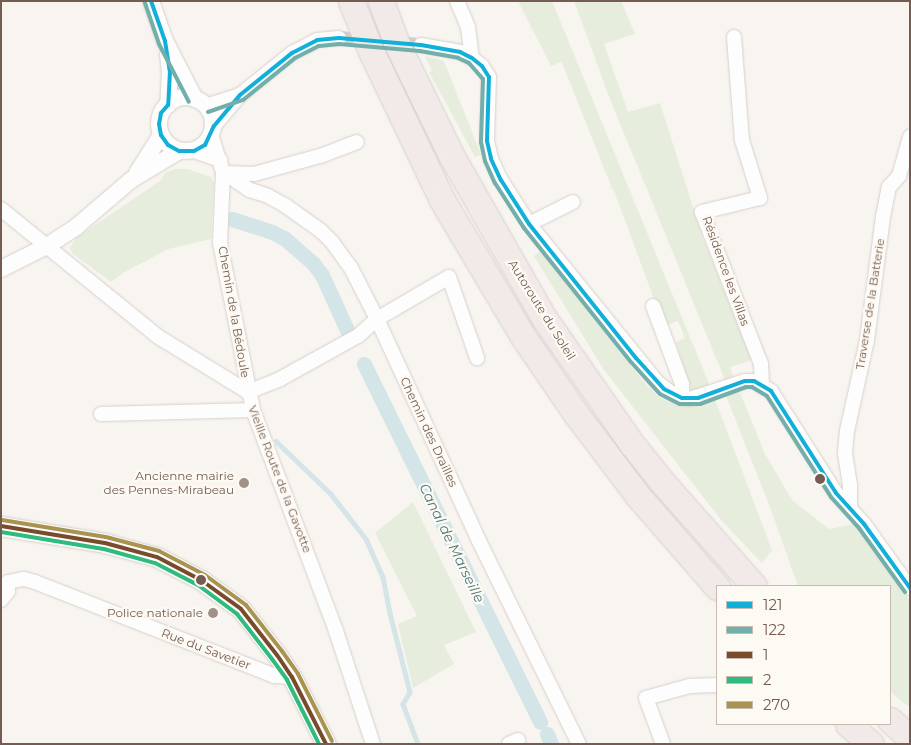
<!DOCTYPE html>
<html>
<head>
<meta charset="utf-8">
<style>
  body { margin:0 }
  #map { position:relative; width:911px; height:745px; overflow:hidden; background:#f8f4f0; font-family:Montserrat,sans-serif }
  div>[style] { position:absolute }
  .green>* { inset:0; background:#e6eddc }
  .stream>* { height:4.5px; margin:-2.25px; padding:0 2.25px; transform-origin:2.25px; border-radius:2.25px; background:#d3e5e7 }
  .canal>* { height:15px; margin:-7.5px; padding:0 7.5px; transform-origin:7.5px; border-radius:7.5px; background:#d3e5e7 }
  .minor-tunnel>* { height:14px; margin-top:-7px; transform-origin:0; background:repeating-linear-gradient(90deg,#d7cec8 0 14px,transparent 0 21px) }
  .roads { filter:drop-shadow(0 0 1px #d5d0cb) drop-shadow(0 0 1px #d5d0cb) }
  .minor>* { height:14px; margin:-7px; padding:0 7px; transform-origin:7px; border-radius:7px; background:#fefdfd }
  .tertiary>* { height:16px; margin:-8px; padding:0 8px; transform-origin:8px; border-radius:8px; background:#fefdfd }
  .tertiary>.ring { margin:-8px; padding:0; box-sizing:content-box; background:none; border:16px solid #fefdfd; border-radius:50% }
  .secondary>* { height:19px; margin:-9.5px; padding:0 9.5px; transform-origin:9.5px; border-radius:9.5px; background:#fefdfd }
  .motorway>* { height:25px; margin:-12.5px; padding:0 12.5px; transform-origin:12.5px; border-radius:12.5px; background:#f1eae8 }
  .bus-1>* { height:4px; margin:-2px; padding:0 2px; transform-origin:2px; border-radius:2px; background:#11b0da }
  .bus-2>* { height:4px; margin:-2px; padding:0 2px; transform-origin:2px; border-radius:2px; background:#72aeaa }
  .bus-3>* { height:4px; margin:-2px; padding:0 2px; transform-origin:2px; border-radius:2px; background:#7a4b2a }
  .bus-4>* { height:4px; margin:-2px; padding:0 2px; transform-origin:2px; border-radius:2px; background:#2ebb7d }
  .bus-5>* { height:4px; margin:-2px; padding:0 2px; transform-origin:2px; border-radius:2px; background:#a99351 }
  .dots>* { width:14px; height:14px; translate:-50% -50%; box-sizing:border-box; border:2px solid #fdf9f3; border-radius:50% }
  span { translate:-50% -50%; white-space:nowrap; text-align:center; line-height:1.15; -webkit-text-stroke:4.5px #fdf9f3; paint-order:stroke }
  .street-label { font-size:12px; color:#745c52 }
  .poi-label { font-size:12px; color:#745c52 }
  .right { translate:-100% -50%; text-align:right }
  .water-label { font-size:14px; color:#4a777d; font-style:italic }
  .frame { position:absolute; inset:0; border:2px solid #745c52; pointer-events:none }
  .legend { position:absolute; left:716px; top:585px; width:175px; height:140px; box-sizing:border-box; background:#fdf9f3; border:1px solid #c6bab3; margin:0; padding:6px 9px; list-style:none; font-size:15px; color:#745c52 }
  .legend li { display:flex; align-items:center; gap:10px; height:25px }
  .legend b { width:25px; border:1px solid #c6bab3 }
</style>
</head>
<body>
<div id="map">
  <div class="green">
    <div style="clip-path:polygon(518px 1px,552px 1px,710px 386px,691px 390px,676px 342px,685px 338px,678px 321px,664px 326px,613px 188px,610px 189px,611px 186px,563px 65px,561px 62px,551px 66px)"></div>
    <div style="clip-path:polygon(574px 1px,621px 1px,635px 34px,604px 44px,628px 112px,660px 103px,703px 239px,752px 360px,730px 367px,733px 376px,725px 380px,610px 99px)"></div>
    <div style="clip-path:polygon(425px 56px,444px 61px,481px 155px,475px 157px,429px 72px,432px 71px)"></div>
    <div style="clip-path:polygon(175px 169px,188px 169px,211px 177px,214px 183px,211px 239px,168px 249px,123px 273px,111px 282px,72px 253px,70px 248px,76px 238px,160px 181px,165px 173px)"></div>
    <div style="clip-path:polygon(540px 251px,647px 386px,658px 396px,670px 403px,684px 406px,714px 397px,772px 550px,762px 563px,722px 521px,604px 370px,534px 256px)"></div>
    <div style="clip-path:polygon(738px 388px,765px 454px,792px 500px,829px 529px,854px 524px,910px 601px,910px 706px,903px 703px,890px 691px,890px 586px,798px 586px,771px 510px,725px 393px)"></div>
    <div style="clip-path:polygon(413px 502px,476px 632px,444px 645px,454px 664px,413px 688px,398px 624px,417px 616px,375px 533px)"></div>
  </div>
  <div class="stream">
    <div style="left:276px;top:441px;width:76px;rotate:43.9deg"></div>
    <div style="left:331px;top:494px;width:57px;rotate:52.1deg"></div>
    <div style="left:366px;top:539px;width:42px;rotate:65.9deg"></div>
    <div style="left:383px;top:577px;width:37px;rotate:79deg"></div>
    <div style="left:390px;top:613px;width:81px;rotate:75.8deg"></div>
    <div style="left:410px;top:692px;width:14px;rotate:120deg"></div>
    <div style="left:403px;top:704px;width:43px;rotate:69.4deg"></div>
  </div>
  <div class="canal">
    <div style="left:232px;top:219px;width:42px;rotate:18deg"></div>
    <div style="left:272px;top:232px;width:13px;rotate:27deg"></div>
    <div style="left:284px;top:238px;width:38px;rotate:41deg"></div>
    <div style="left:313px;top:263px;width:15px;rotate:53deg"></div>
    <div style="left:322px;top:275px;width:60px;rotate:65.6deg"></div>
    <div style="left:364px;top:364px;width:399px;rotate:63.8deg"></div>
    <div style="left:547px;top:734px;width:11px;rotate:68deg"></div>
  </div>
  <div class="minor-tunnel">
    <div style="left:339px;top:38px;width:82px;rotate:4.9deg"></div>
  </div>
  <div class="roads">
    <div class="minor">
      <div style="left:457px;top:1px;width:28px;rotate:67deg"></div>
      <div style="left:468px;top:27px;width:31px;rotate:83deg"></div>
      <div style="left:734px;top:37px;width:103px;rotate:85.6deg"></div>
      <div style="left:742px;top:140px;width:61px;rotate:72.8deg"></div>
      <div style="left:760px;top:198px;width:60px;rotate:166.4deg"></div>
      <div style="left:702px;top:212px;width:163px;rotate:68.8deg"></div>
      <div style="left:761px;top:364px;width:21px;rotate:87deg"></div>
      <div style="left:421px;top:45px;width:40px;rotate:10deg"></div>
      <div style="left:460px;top:52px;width:13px;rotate:27deg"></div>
      <div style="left:472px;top:58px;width:13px;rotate:39deg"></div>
      <div style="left:482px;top:66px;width:13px;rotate:58deg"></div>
      <div style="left:489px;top:77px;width:64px;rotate:91.8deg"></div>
      <div style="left:487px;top:141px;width:18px;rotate:77deg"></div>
      <div style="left:491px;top:159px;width:23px;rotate:65deg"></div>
      <div style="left:501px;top:180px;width:52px;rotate:57.5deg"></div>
      <div style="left:529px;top:224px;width:203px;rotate:51deg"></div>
      <div style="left:657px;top:382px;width:21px;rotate:37deg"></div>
      <div style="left:674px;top:395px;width:16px;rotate:14deg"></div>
      <div style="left:690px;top:399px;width:58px;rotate:-18.1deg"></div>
      <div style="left:745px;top:381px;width:9px"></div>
      <div style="left:754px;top:381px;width:20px;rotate:30deg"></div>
      <div style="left:771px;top:391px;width:121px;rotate:57.5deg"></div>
      <div style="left:836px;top:493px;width:42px;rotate:47.9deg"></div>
      <div style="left:864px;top:524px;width:79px;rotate:54.3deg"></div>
      <div style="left:206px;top:106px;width:36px;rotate:-18deg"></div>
      <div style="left:214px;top:126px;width:40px;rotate:-50deg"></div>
      <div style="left:240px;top:95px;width:67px;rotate:-38.9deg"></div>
      <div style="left:292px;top:53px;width:28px;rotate:-27deg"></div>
      <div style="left:317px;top:40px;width:22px;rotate:-5deg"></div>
      <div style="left:211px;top:135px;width:39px;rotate:72deg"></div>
      <div style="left:223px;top:172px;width:71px;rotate:92.4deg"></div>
      <div style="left:220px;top:243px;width:170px;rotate:78.8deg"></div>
      <div style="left:253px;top:410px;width:236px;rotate:69.4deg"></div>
      <div style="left:336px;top:631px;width:119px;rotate:71.9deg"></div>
      <div style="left:194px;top:151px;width:28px;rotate:19deg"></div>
      <div style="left:223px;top:172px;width:32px;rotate:34deg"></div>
      <div style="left:250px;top:190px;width:19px;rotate:18deg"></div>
      <div style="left:268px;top:196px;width:21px;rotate:29deg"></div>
      <div style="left:286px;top:206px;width:43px;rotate:35.5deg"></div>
      <div style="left:321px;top:231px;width:16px;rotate:45deg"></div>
      <div style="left:332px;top:242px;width:32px;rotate:54deg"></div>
      <div style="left:351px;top:268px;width:57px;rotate:63deg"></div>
      <div style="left:377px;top:319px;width:244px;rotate:65.3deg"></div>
      <div style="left:479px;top:541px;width:226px;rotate:63.8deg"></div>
      <div style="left:226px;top:173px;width:28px;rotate:2deg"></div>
      <div style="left:254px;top:174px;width:72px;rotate:-15.4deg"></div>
      <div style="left:323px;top:155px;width:36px;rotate:-21deg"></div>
      <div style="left:1px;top:209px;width:201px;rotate:39.1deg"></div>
      <div style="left:157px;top:336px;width:107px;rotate:31.6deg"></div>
      <div style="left:529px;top:224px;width:49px;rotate:-26.6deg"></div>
      <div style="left:653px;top:306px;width:83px;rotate:69.6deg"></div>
      <div style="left:682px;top:384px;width:14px;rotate:90deg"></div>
      <div style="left:248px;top:392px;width:35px;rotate:-22deg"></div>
      <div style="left:280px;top:379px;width:89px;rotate:-28.9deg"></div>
      <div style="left:358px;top:336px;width:25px;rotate:-42deg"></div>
      <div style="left:377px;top:319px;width:83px;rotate:-30.3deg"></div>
      <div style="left:449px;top:277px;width:86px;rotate:70.9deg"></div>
      <div style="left:101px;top:414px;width:152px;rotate:-1.5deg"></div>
      <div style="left:850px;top:507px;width:22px;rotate:-90deg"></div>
      <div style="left:850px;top:485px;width:32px;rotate:-99deg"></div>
      <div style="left:845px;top:453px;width:22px;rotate:-85deg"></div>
      <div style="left:847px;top:431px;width:93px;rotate:-77.6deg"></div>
      <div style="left:867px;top:340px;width:124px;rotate:-82.6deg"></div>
      <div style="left:883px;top:217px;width:31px;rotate:-79deg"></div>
      <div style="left:889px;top:187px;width:15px;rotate:-48deg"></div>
      <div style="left:899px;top:176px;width:41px;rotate:-74.2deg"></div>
      <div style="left:8px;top:582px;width:16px;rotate:-11deg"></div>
      <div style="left:24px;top:579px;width:11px;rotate:15deg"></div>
      <div style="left:35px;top:582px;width:258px;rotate:21.4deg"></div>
      <div style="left:275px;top:676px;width:17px;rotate:3deg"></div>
      <div style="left:1px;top:600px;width:11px;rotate:-52deg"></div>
      <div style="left:8px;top:591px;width:9px;rotate:-90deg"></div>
      <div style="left:509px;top:744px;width:10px;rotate:-24deg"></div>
      <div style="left:663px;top:744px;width:49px;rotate:-110.3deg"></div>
      <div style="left:646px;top:698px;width:46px;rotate:-15.3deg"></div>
      <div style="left:690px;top:686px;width:27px;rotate:-2deg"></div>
    </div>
    <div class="tertiary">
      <div style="left:151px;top:1px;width:42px;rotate:70.7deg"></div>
      <div style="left:165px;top:41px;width:65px;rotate:62.7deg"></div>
      <div style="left:168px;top:55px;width:16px;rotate:83deg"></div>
      <div style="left:170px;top:71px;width:34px;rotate:93deg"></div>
      <div class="ring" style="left:159px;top:97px;width:38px;height:38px"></div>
      <div style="left:137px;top:173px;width:45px;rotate:-57.7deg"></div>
      <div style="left:1px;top:269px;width:51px;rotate:-26.6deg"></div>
      <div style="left:47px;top:246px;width:35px;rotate:-33deg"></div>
      <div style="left:76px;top:227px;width:72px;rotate:-40.5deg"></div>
      <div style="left:131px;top:180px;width:56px;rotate:-31.1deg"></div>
    </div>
    <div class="secondary">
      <div style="left:1px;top:526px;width:105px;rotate:9.3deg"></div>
      <div style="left:105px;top:543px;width:54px;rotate:15.1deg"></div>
      <div style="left:157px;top:557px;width:50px;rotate:27.6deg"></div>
      <div style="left:201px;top:580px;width:49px;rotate:35.9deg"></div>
      <div style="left:241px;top:609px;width:58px;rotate:52deg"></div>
      <div style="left:277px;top:655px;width:27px;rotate:56deg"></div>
      <div style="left:292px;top:677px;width:75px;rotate:63.1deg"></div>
    </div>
    <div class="motorway">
      <div style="left:351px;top:1px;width:54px;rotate:68.2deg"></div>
      <div style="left:371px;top:51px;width:165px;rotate:64.5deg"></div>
      <div style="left:442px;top:200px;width:161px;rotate:59.3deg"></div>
      <div style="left:524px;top:338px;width:92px;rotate:55.6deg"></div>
      <div style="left:576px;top:414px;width:103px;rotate:52.9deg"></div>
      <div style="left:638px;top:496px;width:121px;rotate:49deg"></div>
      <div style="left:381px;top:1px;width:44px;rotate:69.9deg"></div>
      <div style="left:396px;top:42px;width:126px;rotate:64deg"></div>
      <div style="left:451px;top:155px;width:188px;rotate:60.3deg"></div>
      <div style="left:544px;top:318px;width:154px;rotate:55.1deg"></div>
      <div style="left:632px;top:444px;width:50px;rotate:51.5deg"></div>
      <div style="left:663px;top:483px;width:137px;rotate:48.5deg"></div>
      <div style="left:890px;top:720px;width:27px;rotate:42deg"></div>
      <div style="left:848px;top:724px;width:30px;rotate:41deg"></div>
    </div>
  </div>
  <div class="bus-1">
    <div style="left:151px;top:1px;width:42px;rotate:70.7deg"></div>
    <div style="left:165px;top:41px;width:30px;rotate:81deg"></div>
    <div style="left:170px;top:71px;width:34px;rotate:93deg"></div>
    <div style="left:168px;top:105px;width:11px;rotate:131deg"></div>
    <div style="left:161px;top:113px;width:11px;rotate:100deg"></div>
    <div style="left:159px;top:124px;width:11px;rotate:80deg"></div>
    <div style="left:161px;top:135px;width:12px;rotate:55deg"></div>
    <div style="left:168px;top:145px;width:13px;rotate:29deg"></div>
    <div style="left:179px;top:151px;width:15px"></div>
    <div style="left:194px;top:151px;width:13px;rotate:-29deg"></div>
    <div style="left:205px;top:145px;width:21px;rotate:-65deg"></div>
    <div style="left:214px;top:126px;width:40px;rotate:-50deg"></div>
    <div style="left:240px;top:95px;width:67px;rotate:-38.9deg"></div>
    <div style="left:292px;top:53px;width:28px;rotate:-27deg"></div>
    <div style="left:317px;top:40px;width:22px;rotate:-5deg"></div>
    <div style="left:339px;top:38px;width:82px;rotate:4.9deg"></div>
    <div style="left:421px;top:45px;width:40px;rotate:10deg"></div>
    <div style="left:460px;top:52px;width:13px;rotate:27deg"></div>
    <div style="left:472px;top:58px;width:13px;rotate:39deg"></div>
    <div style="left:482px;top:66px;width:13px;rotate:58deg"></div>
    <div style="left:489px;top:77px;width:64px;rotate:91.8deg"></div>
    <div style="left:487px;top:141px;width:18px;rotate:77deg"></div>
    <div style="left:491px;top:159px;width:23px;rotate:65deg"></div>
    <div style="left:501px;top:180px;width:52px;rotate:57.5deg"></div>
    <div style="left:529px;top:224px;width:171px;rotate:51.4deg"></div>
    <div style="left:636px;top:358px;width:42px;rotate:47.9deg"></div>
    <div style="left:664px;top:389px;width:20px;rotate:27deg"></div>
    <div style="left:682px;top:398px;width:16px"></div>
    <div style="left:698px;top:398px;width:50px;rotate:-19.9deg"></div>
    <div style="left:745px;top:381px;width:9px"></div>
    <div style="left:754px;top:381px;width:20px;rotate:30deg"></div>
    <div style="left:771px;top:391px;width:121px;rotate:57.5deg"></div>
    <div style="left:836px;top:493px;width:42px;rotate:47.9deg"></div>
    <div style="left:864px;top:524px;width:79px;rotate:54.3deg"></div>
  </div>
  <div class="bus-2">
    <div style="left:145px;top:3px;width:43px;rotate:71.1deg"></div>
    <div style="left:159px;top:44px;width:65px;rotate:62.7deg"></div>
    <div style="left:208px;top:112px;width:37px;rotate:-19deg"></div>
    <div style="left:243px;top:100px;width:67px;rotate:-38.9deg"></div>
    <div style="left:295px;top:58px;width:27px;rotate:-27deg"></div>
    <div style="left:319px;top:46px;width:20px;rotate:-6deg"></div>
    <div style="left:339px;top:44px;width:81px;rotate:4.9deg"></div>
    <div style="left:420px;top:51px;width:39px;rotate:10deg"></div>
    <div style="left:458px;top:58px;width:12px;rotate:24deg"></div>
    <div style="left:469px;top:63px;width:21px;rotate:49deg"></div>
    <div style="left:483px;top:79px;width:63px;rotate:91.8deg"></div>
    <div style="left:481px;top:142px;width:19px;rotate:78deg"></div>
    <div style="left:485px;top:161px;width:24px;rotate:66deg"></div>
    <div style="left:495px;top:183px;width:54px;rotate:57.2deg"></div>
    <div style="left:524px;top:228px;width:171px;rotate:51.4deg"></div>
    <div style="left:631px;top:362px;width:43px;rotate:47.8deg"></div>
    <div style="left:660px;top:394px;width:22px;rotate:27deg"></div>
    <div style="left:680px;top:404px;width:20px"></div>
    <div style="left:700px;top:404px;width:49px;rotate:-20.3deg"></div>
    <div style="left:746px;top:387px;width:6px"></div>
    <div style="left:752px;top:387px;width:17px;rotate:31deg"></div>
    <div style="left:767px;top:396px;width:120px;rotate:57.6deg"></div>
    <div style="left:831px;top:497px;width:42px;rotate:47.9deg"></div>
    <div style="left:859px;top:528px;width:79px;rotate:54.3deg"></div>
  </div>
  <div class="bus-3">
    <div style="left:1px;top:526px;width:105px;rotate:9.3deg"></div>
    <div style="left:105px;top:543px;width:54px;rotate:15.1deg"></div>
    <div style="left:157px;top:557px;width:50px;rotate:27.6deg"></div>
    <div style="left:201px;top:580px;width:49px;rotate:35.9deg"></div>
    <div style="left:241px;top:609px;width:58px;rotate:52deg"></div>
    <div style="left:277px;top:655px;width:27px;rotate:56deg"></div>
    <div style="left:292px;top:677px;width:75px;rotate:63.1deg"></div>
  </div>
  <div class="bus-4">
    <div style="left:1px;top:532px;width:104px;rotate:9.4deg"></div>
    <div style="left:104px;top:549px;width:53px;rotate:15.4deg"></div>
    <div style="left:155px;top:563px;width:48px;rotate:27.1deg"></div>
    <div style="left:198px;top:585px;width:49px;rotate:36.6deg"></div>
    <div style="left:237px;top:614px;width:57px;rotate:52.1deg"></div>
    <div style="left:272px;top:659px;width:26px;rotate:54deg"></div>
    <div style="left:287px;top:680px;width:72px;rotate:63.4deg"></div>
  </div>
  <div class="bus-5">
    <div style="left:2px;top:520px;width:105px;rotate:9.3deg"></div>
    <div style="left:106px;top:537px;width:55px;rotate:14.8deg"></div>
    <div style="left:159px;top:551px;width:52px;rotate:27.6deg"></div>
    <div style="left:205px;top:575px;width:51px;rotate:36.2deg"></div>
    <div style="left:246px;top:605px;width:58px;rotate:52deg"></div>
    <div style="left:282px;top:651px;width:28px;rotate:55deg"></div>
    <div style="left:298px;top:674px;width:75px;rotate:63.1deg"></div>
  </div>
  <div class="dots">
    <div style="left:820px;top:479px;background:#745c52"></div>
    <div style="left:244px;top:483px;background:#a29189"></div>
    <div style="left:201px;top:580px;background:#745c52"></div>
    <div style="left:213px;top:613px;background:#a29189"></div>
  </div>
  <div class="street-label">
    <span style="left:726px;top:271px;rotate:70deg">Résidence les Villas</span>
    <span style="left:870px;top:304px;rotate:-81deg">Traverse de la Batterie</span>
    <span style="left:542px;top:310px;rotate:58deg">Autoroute du Soleil</span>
    <span style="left:234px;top:312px;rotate:80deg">Chemin de la Bédoule</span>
    <span style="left:429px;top:432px;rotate:65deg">Chemin des Drailles</span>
    <span style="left:280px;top:479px;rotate:69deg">Vieille Route de la Gavotte</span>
    <span style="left:206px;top:649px;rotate:21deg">Rue du Savetier</span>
  </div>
  <div class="poi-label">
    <span class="right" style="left:234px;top:483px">Ancienne mairie<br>des Pennes-Mirabeau</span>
    <span class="right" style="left:203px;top:613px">Police nationale</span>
  </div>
  <div class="water-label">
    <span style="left:452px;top:543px;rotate:64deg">Canal de Marseille</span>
  </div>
  <div class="frame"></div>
  <ul class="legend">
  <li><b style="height:6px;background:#11b0da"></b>121</li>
  <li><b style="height:6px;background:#72aeaa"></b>122</li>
  <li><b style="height:6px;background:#7a4b2a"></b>1</li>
  <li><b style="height:6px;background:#2ebb7d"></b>2</li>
  <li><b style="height:6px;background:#a99351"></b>270</li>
  </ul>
</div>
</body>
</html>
